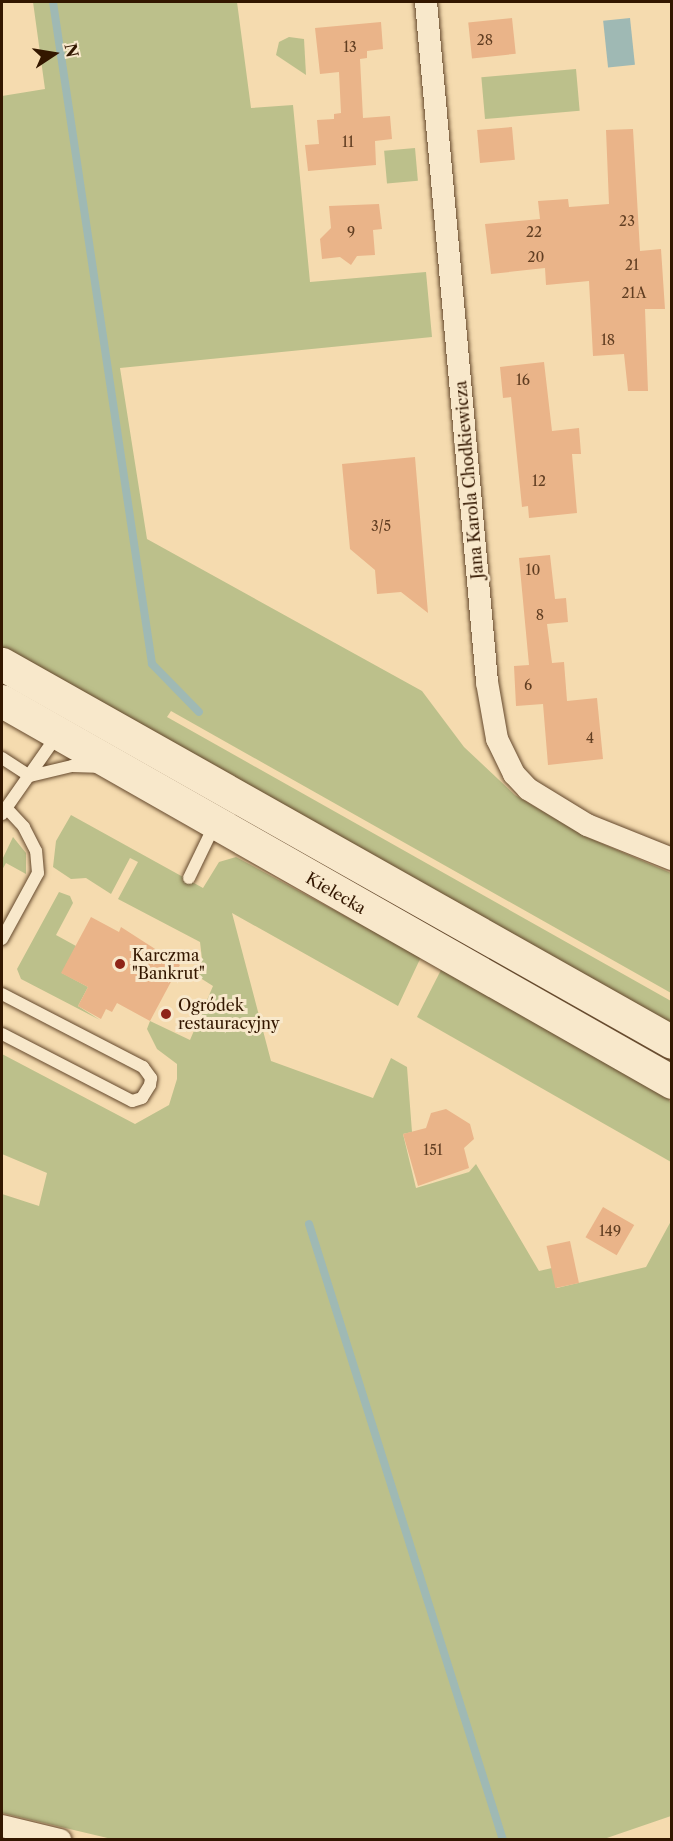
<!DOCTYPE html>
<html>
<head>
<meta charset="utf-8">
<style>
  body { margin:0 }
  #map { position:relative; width:673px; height:1841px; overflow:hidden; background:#f5dbaf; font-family:"Libre Caslon Text",serif }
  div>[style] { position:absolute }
  .green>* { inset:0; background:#bcc08b; transform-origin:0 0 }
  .water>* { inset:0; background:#9fb9b4; transform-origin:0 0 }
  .stream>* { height:8px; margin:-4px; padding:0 4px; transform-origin:4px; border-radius:4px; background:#9fb9b4 }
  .building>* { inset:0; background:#eab489; transform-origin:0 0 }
  .roads { filter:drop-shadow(0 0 2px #64482c) drop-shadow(0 0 2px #64482c) }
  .lane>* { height:12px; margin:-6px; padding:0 6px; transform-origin:6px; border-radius:6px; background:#f8e8cb }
  .street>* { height:22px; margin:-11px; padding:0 11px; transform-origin:11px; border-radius:11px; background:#f8e8cb }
  .secondary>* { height:33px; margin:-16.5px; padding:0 16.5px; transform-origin:16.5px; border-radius:16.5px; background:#f8e8cb }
  .dots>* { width:16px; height:16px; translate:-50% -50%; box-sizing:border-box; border:3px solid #f8e8cb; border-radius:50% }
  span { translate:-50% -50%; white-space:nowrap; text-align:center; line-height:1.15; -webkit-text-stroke:6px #f8e8cb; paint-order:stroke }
  .number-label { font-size:14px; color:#613e22 }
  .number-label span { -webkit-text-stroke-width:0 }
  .street-label { font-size:16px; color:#331700 }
  .poi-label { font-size:16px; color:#331700 }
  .left { translate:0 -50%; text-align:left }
  .frame { position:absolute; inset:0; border:3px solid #331700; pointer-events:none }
  .north { position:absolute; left:24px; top:24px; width:60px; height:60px; -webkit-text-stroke:4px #f8e8cb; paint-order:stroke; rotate:78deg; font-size:16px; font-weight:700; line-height:24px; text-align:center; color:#331700 }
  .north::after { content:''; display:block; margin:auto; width:21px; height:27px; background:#331700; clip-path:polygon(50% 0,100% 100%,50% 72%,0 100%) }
</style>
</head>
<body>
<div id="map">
  <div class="green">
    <div style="clip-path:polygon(33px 2px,237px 2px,251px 108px,293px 105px,310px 282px,426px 272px,432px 337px,120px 368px,147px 539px,422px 691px,464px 747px,515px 795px,584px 836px,671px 873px,671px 993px,171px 711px,167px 717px,671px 1001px,671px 1027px,2px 651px,2px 96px,45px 89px)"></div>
    <div style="clip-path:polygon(289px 37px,304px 39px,306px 75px,276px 55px,279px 42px)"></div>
    <div style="left:576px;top:69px;width:42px;height:95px;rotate:85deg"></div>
    <div style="left:415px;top:148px;width:33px;height:31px;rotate:85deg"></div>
    <div style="clip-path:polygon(71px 815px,203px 888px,219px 862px,236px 857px,421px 957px,398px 1006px,232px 913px,271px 1061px,373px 1098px,391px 1058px,407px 1067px,412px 1132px,403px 1134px,416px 1188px,469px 1172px,476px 1164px,539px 1271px,552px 1268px,557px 1288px,646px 1267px,671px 1221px,671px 1816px,601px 1840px,116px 1840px,2px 1813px,2px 1194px,39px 1206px,47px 1173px,2px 1154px,2px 1054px,135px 1124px,169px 1105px,177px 1079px,177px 1064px,157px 1049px,147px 1029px,150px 1021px,190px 1040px,213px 986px,194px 974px,202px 959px,200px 942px,118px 899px,138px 862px,130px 858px,111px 894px,86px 878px,71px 879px,53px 867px,56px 841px)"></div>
    <div style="clip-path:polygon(13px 837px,26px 853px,26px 874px,6px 863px,2px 870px,2px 860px)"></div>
    <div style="clip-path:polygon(59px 892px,70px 896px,73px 903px,56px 935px,76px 946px,62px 973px,88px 987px,78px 1006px,100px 1020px,21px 979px,17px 969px)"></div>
    <div style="clip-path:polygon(441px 970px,667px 1096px,671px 1104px,671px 1162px,417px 1017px)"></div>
  </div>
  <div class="water">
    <div style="left:630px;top:18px;width:47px;height:27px;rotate:84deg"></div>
  </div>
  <div class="stream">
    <div style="left:53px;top:2px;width:669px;rotate:81.49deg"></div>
    <div style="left:152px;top:664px;width:67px;rotate:45.6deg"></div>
    <div style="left:309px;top:1224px;width:646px;rotate:72.52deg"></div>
  </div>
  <div class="building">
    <div style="left:512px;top:18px;width:36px;height:44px;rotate:84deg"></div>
    <div style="clip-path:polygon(381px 22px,383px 49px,367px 51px,367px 58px,360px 59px,363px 118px,390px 116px,392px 139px,375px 141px,376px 165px,308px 171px,305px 145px,319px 144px,317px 120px,334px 119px,334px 114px,341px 113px,339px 72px,320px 74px,315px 28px)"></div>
    <div style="left:512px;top:127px;width:33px;height:35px;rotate:85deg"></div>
    <div style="clip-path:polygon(633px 129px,640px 251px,661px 249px,665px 309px,645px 309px,648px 391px,628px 391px,624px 354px,593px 356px,589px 281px,546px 285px,545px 268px,491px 274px,485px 224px,540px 219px,538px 201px,568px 199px,569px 207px,609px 204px,606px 130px)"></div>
    <div style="clip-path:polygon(379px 204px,382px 229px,373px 230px,375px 255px,357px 256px,351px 265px,340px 257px,322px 259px,320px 239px,331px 228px,329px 206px)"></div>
    <div style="clip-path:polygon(544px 362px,552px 431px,579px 428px,581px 454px,572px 454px,577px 513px,529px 518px,528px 506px,522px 507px,511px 397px,503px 398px,500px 367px)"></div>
    <div style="clip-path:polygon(415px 457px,428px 613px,401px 592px,377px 594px,375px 570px,350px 549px,342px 464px)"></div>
    <div style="clip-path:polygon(550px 555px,555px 599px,566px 598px,568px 622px,547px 624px,552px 663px,564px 662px,567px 701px,597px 698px,603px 759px,548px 765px,543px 704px,516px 706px,514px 666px,529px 665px,519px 558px)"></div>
    <div style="clip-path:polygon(91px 917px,119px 932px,121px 927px,180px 965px,150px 1021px,117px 1003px,112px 1012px,106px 1009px,101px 1019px,78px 1006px,88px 987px,61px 973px)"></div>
    <div style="clip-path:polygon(446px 1109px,470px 1124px,474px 1139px,464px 1148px,469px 1168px,418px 1186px,403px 1134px,426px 1128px,431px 1113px)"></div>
    <div style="left:603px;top:1207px;width:36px;height:35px;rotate:30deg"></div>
    <div style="left:570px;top:1241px;width:43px;height:24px;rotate:78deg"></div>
  </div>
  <div class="roads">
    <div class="lane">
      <div style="left:2px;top:758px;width:33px;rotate:33deg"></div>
      <div style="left:30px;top:776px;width:43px;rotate:-13.4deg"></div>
      <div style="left:72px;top:766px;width:24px;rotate:2deg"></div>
      <div style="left:2px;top:814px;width:98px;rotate:-55deg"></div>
      <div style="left:189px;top:878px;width:60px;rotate:-64.3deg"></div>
      <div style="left:2px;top:939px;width:75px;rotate:-61.4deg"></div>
      <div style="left:38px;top:873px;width:22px;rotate:-95deg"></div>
      <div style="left:36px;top:851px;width:27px;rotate:-117deg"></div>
      <div style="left:24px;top:827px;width:26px;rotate:-133deg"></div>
      <div style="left:2px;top:994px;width:159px;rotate:27.4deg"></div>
      <div style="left:143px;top:1067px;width:14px;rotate:54deg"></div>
      <div style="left:151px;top:1078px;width:7px;rotate:98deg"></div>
      <div style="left:150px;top:1085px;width:15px;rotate:122deg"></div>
      <div style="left:142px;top:1098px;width:10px;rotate:163deg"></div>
      <div style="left:132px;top:1101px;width:146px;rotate:-152.7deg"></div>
    </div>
    <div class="street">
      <div style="left:426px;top:2px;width:683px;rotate:84.87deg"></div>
      <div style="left:487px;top:682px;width:58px;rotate:80deg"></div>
      <div style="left:497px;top:739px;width:39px;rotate:64deg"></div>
      <div style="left:514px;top:774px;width:21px;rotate:47deg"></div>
      <div style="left:528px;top:789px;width:69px;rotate:31.4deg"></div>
      <div style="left:587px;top:825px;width:92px;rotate:21.8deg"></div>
      <div style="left:2px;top:1826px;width:60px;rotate:13.6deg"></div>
    </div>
    <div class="secondary">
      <div style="left:2px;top:664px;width:769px;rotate:29.43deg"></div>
      <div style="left:2px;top:701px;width:771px;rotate:29.63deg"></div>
    </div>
  </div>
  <div class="dots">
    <div style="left:120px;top:964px;background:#8f2418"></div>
    <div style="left:166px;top:1014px;background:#8f2418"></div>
  </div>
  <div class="number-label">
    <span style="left:485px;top:40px">28</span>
    <span style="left:350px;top:47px">13</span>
    <span style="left:348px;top:142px">11</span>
    <span style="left:627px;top:221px">23</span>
    <span style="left:351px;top:232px">9</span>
    <span style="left:534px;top:232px">22</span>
    <span style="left:536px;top:257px">20</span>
    <span style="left:632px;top:265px">21</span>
    <span style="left:634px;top:293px">21A</span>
    <span style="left:608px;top:340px">18</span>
    <span style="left:523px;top:380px">16</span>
    <span style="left:539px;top:481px">12</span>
    <span style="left:381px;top:526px">3/5</span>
    <span style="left:533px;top:570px">10</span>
    <span style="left:540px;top:615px">8</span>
    <span style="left:528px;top:685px">6</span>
    <span style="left:590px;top:738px">4</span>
    <span style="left:433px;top:1150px">151</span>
    <span style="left:610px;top:1231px">149</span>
  </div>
  <div class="street-label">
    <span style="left:469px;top:480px;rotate:-95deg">Jana Karola Chodkiewicza</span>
    <span style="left:336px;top:893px;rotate:30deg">Kielecka</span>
  </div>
  <div class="poi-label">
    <span class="left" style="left:132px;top:964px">Karczma<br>"Bankrut"</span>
    <span class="left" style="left:178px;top:1014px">Ogródek<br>restauracyjny</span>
  </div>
  <div class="frame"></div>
  <div class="north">N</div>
</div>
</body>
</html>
